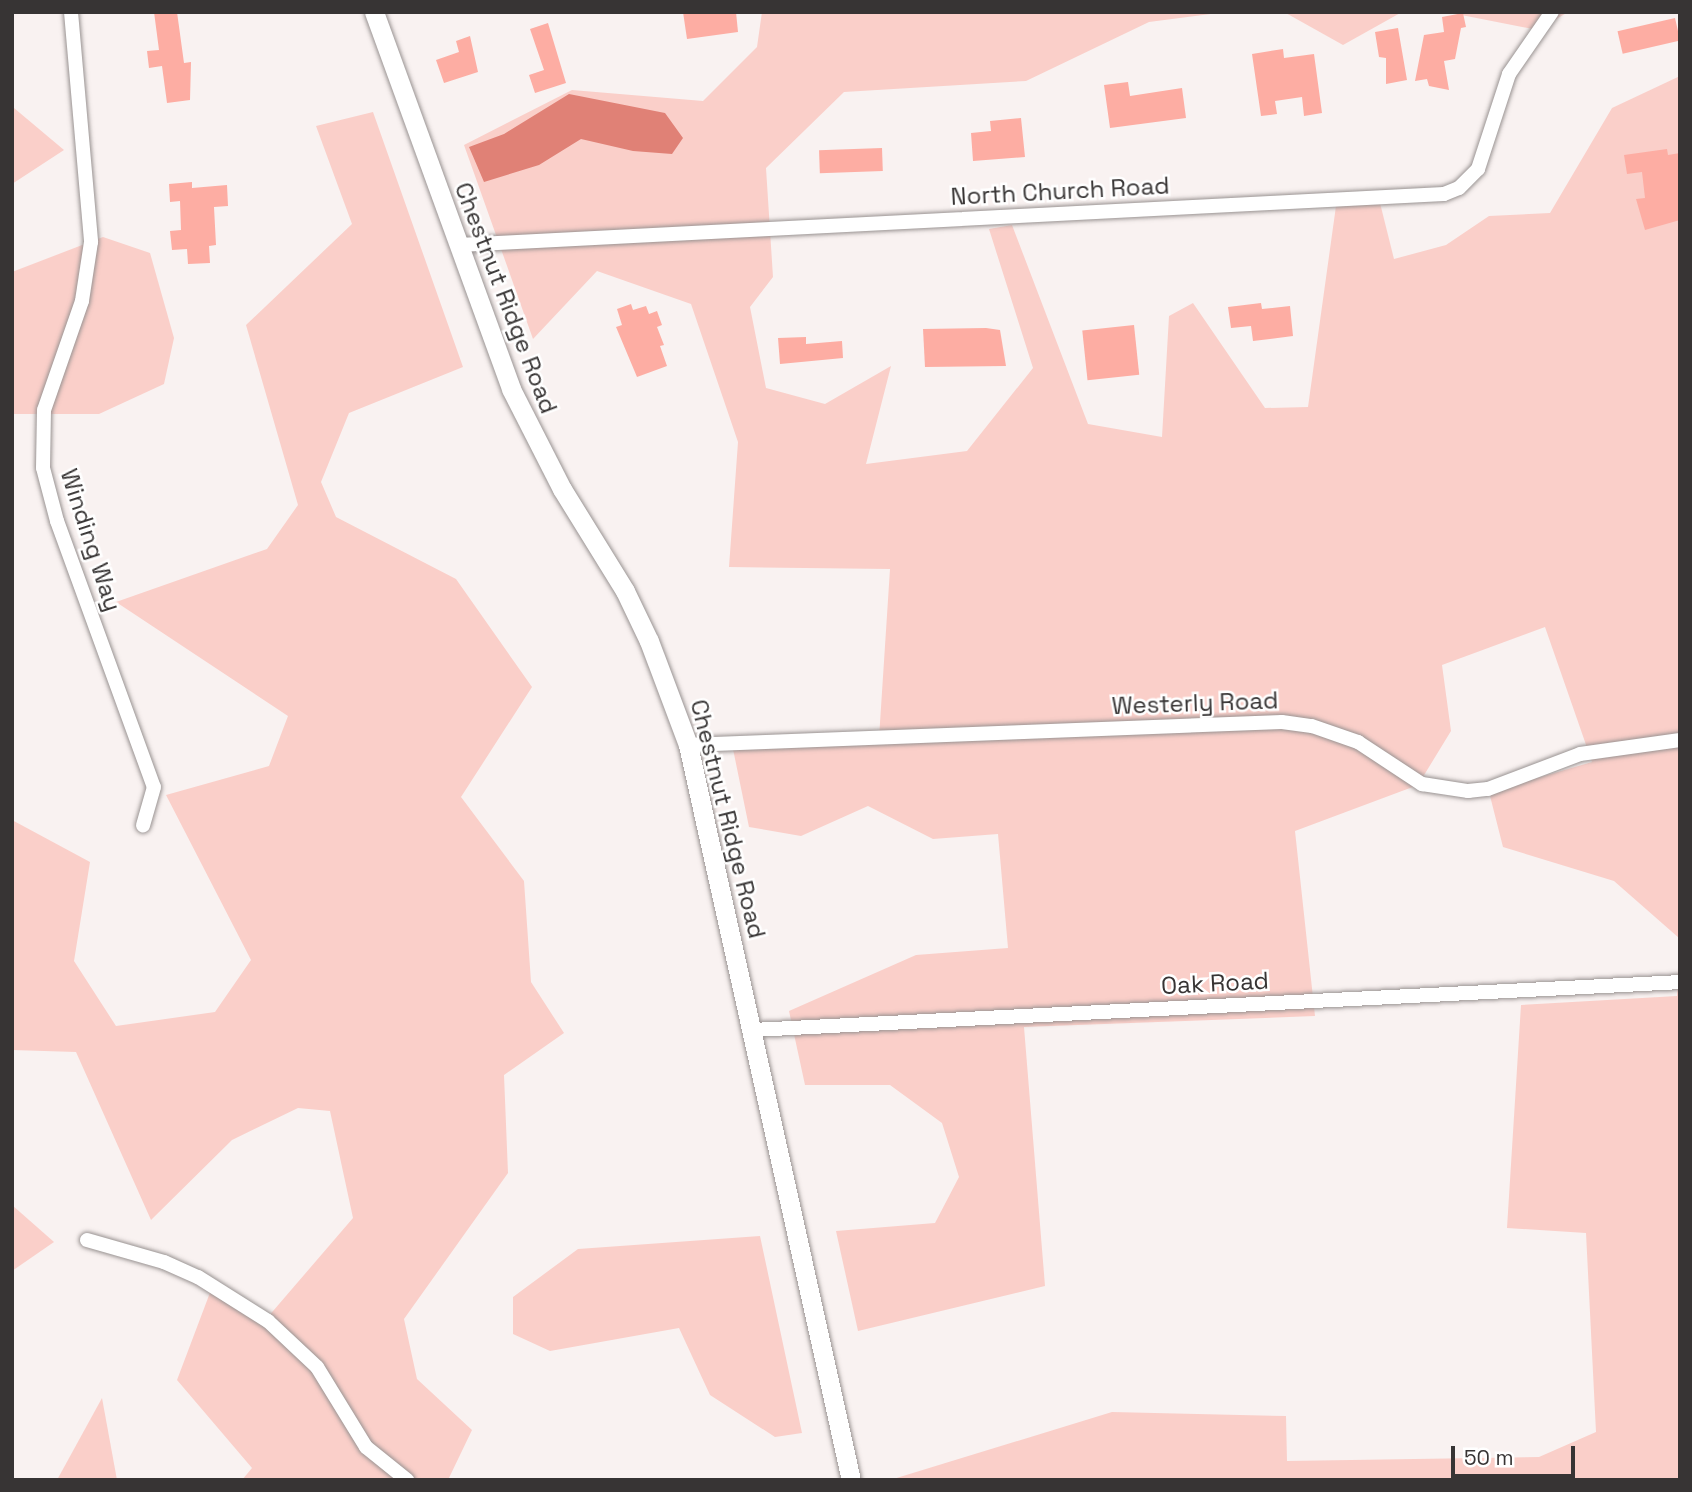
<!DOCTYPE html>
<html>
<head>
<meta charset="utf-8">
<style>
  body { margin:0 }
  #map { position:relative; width:1692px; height:1492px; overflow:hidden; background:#f9f2f1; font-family:"Space Grotesk",sans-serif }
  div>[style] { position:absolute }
  .green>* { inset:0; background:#facfc9 }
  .water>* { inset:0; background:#e08176 }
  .building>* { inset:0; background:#fdada3; transform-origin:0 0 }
  .roads { filter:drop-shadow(0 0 2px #999392) drop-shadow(0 0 2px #999392) }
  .minor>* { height:14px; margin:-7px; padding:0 7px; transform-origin:7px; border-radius:7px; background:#fff }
  .secondary>* { height:19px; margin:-9.5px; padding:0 9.5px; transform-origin:9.5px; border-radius:9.5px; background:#fff }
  span { translate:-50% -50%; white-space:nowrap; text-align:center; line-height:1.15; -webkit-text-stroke:5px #fff; paint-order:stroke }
  .street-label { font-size:24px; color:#373434 }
  .frame { position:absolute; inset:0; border:14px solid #373434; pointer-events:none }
  .scale { position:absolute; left:1451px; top:1446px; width:124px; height:32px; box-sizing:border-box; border:4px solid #373434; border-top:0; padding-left:9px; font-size:21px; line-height:24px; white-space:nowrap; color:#373434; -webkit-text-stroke:5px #fff; paint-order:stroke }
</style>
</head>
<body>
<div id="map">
  <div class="green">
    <div style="clip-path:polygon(762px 12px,1226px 12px,1149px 22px,1026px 81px,844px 92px,766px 168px,773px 277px,750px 307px,766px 388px,825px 404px,891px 366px,866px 464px,967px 451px,1033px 368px,989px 229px,1012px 225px,1088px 424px,1162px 437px,1169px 316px,1193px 303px,1265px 408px,1308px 407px,1336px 206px,1380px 203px,1394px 259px,1446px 245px,1489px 216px,1550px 213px,1612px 108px,1680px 76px,1680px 1480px,890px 1480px,1112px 1412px,1286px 1416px,1287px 1461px,1539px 1457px,1596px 1432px,1586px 1233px,1507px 1228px,1521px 1005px,1677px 996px,1679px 938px,1614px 881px,1503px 847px,1489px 792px,1592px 762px,1545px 627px,1442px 665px,1451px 731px,1418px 785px,1295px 831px,1315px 1016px,1024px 1027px,1045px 1286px,858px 1331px,836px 1231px,935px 1223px,959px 1177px,942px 1123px,890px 1085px,805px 1085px,789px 1011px,916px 955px,1008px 948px,998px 834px,933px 839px,868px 806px,801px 836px,749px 827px,733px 749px,879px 738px,890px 569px,729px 567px,738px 442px,691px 304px,597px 271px,533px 339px,464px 145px,572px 90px,703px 101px,757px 47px)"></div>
    <div style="clip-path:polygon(1284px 12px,1402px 12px,1343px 45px)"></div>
    <div style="clip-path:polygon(1446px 12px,1568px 12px,1538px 30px)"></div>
    <div style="clip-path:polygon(14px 108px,64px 150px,12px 184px,12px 109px)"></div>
    <div style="clip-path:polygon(373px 112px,463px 367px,349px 413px,321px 482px,336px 517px,456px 579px,532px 687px,461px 797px,524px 881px,531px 982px,564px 1033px,504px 1075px,508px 1173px,404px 1319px,417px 1379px,472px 1430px,448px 1480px,242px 1480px,252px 1468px,177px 1380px,211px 1290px,261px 1325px,353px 1218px,330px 1111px,298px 1108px,232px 1140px,151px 1220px,76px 1052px,12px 1050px,12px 820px,90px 862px,74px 961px,116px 1026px,215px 1012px,251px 960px,166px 795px,269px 766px,288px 716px,116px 602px,267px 549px,298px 505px,246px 325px,352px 224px,316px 126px)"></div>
    <div style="clip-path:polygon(103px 237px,150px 253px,174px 338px,164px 384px,99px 414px,12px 414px,12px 272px)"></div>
    <div style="clip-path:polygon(12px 1205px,54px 1242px,12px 1271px)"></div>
    <div style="clip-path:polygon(760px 1236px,802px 1433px,775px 1437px,710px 1395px,679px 1328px,550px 1351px,513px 1334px,513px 1297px,578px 1249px)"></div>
    <div style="clip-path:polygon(102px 1398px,117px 1480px,57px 1480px)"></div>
  </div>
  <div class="water">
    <div style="clip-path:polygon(569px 94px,665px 113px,683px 138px,672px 154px,633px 151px,581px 139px,539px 165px,484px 182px,469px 147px,504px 134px)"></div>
  </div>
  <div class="building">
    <div style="clip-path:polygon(154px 12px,177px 12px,184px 63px,191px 62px,190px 100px,167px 103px,162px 66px,149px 68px,147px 51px,159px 50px)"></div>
    <div style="clip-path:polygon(683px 12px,736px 12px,738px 32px,687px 39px)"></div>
    <div style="clip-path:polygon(1463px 13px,1466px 27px,1461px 28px,1455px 59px,1444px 61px,1449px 90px,1429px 86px,1427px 79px,1415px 81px,1424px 35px,1444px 32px,1442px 17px)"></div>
    <div style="left:1675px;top:18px;width:23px;height:59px;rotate:77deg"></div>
    <div style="clip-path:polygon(548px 23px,566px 83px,535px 93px,529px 75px,544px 70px,530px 29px)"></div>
    <div style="clip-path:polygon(1398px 28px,1407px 80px,1386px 84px,1386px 58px,1379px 57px,1375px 32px)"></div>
    <div style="clip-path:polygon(470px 36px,478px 72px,444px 83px,436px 60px,459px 52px,456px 41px)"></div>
    <div style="clip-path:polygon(1283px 49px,1284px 58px,1314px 54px,1322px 113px,1304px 116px,1302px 97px,1275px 101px,1277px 114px,1261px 116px,1252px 54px)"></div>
    <div style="clip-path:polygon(1128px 82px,1130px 96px,1182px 88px,1186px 118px,1110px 128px,1104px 85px)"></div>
    <div style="clip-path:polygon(1021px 118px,1025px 157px,973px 161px,971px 133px,991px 131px,990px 121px)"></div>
    <div style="left:882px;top:148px;width:23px;height:63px;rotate:88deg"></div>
    <div style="clip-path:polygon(1667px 149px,1668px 155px,1680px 153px,1680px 220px,1645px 230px,1636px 199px,1645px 198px,1642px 172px,1627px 174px,1624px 155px)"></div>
    <div style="clip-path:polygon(192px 182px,192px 188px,227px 185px,228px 206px,214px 207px,216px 245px,209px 246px,210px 263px,188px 264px,187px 249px,172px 250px,170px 231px,181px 230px,180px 201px,170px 202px,169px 184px)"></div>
    <div style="clip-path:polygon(1261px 303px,1262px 309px,1290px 306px,1293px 336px,1253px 341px,1251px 326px,1231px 328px,1228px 307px)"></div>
    <div style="clip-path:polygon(631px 304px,633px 310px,646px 306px,649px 314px,657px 311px,662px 325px,657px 327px,664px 345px,660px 346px,667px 366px,637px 377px,616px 327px,622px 325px,617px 309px)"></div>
    <div style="left:1134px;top:325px;width:50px;height:52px;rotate:84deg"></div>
    <div style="clip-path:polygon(986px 328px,1000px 330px,1006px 366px,925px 367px,923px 329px)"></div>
    <div style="clip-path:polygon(806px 337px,806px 344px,842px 341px,843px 358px,780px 364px,778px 338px)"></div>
  </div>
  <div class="roads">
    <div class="minor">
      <div style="left:71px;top:12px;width:231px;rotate:85deg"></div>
      <div style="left:91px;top:242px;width:60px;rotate:98.7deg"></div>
      <div style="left:82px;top:301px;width:115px;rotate:109.2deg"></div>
      <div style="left:44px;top:410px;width:58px;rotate:91deg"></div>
      <div style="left:43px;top:468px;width:55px;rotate:75.2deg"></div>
      <div style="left:57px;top:521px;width:283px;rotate:70deg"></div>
      <div style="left:154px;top:787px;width:40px;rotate:106deg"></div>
      <div style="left:459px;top:245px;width:986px;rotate:-2.96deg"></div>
      <div style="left:1444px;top:194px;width:16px;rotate:-22deg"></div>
      <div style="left:1459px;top:188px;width:27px;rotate:-45deg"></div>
      <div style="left:1478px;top:169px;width:100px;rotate:-71.9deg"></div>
      <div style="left:1509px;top:74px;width:75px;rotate:-55.3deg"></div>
      <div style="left:688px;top:745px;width:594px;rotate:-2.22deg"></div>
      <div style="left:1282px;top:722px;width:30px;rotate:8deg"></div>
      <div style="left:1312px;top:726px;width:49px;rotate:19.2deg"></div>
      <div style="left:1358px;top:742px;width:77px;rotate:33.3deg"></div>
      <div style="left:1422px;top:784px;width:47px;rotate:8.7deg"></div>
      <div style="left:1468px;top:791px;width:20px;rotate:-6deg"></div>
      <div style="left:1488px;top:789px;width:98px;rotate:-20.8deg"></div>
      <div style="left:1580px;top:754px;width:101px;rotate:-8deg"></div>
      <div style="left:753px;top:1030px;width:928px;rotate:-2.96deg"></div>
      <div style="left:87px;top:1240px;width:80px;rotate:15.9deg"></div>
      <div style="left:164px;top:1262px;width:37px;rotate:24deg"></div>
      <div style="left:198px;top:1277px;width:83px;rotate:32.2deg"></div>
      <div style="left:268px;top:1321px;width:67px;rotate:43.2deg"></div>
      <div style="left:317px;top:1367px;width:94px;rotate:58.5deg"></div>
      <div style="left:366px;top:1447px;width:53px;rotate:38.8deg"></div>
    </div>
    <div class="secondary">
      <div style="left:374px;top:12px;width:401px;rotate:70deg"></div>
      <div style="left:511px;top:389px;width:112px;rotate:63deg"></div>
      <div style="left:562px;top:489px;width:120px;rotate:58.3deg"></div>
      <div style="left:625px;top:591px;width:55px;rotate:64.4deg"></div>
      <div style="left:649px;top:641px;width:111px;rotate:69.4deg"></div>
      <div style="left:688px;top:745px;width:753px;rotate:77.5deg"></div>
    </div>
  </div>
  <div class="street-label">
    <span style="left:1060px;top:191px;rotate:-3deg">North Church Road</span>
    <span style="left:506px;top:298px;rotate:69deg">Chestnut Ridge Road</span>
    <span style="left:91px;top:540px;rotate:72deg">Winding Way</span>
    <span style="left:1195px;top:703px;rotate:-2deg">Westerly Road</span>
    <span style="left:728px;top:819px;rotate:76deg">Chestnut Ridge Road</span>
    <span style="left:1215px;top:983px;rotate:-3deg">Oak Road</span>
  </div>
  <div class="frame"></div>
  <div class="scale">50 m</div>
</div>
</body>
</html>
